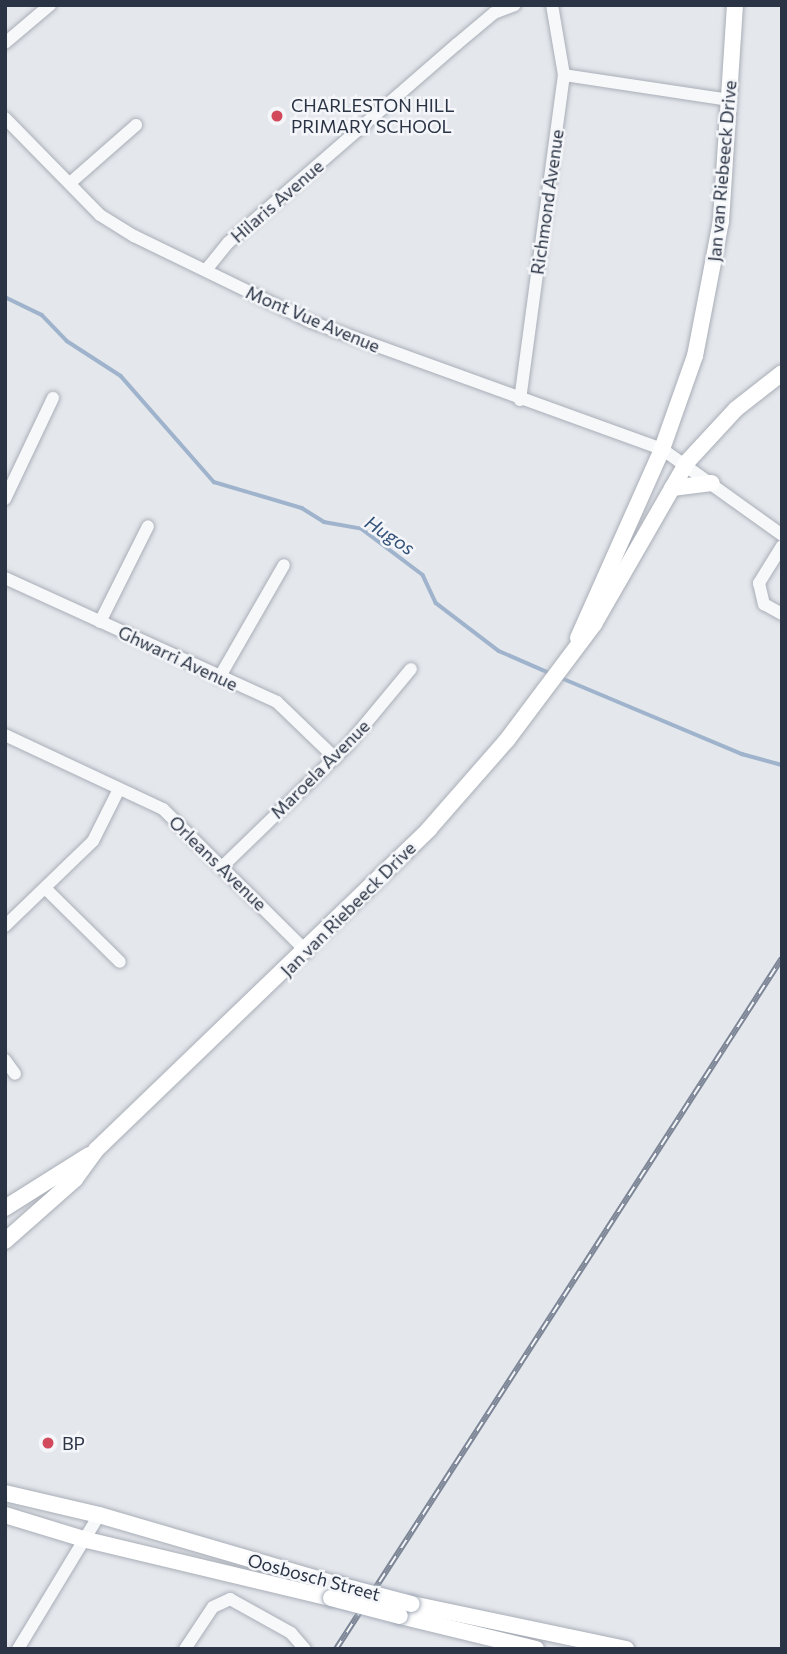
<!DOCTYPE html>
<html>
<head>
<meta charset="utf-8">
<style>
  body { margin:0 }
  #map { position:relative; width:787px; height:1654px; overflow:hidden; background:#e4e7ec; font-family:Commissioner,sans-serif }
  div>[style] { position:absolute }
  .stream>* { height:3.5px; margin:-1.75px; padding:0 1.75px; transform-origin:1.75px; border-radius:1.75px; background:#9fb4cc }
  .roads { filter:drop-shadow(0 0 2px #a9aeb7) drop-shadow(0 0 2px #a9aeb7) }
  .minor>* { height:12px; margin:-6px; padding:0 6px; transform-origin:6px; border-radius:6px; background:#f7f8fa }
  .major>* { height:16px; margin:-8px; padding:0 8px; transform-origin:8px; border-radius:8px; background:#fff }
  .rail>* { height:6px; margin-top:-3px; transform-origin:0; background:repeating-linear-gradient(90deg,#f4f6f9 0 10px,#7d8696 0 20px); box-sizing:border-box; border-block:2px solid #7d8696 }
  .bridges { filter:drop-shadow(0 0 2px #a3abb8) drop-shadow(0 0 2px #a3abb8) }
  .major-bridge>* { height:16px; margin:-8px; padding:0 8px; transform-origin:8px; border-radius:8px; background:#fff }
  .dots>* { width:19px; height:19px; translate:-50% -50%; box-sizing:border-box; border:4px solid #f4f6f9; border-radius:50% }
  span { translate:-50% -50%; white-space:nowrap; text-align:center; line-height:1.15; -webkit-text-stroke:5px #f4f6f9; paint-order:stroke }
  .poi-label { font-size:18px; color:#2b3445 }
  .left { translate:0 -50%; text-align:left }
  .street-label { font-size:18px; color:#2b3445 }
  .water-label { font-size:19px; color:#34527a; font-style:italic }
  .frame { position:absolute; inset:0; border:7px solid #2b3445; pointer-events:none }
</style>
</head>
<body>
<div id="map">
  <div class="stream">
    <div style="left:5px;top:297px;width:41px;rotate:25.9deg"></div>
    <div style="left:42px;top:315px;width:36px;rotate:46deg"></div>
    <div style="left:67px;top:341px;width:64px;rotate:32.9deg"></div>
    <div style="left:121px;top:376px;width:141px;rotate:48.7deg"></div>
    <div style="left:214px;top:482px;width:92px;rotate:16.5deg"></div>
    <div style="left:302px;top:508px;width:26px;rotate:32deg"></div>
    <div style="left:324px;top:522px;width:39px;rotate:10deg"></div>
    <div style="left:362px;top:529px;width:76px;rotate:37deg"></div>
    <div style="left:423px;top:575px;width:31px;rotate:65deg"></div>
    <div style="left:436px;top:603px;width:79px;rotate:37.3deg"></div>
    <div style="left:499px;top:651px;width:58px;rotate:23.5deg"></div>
    <div style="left:559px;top:677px;width:199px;rotate:22.8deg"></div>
    <div style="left:742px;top:754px;width:41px;rotate:15.4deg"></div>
  </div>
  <div class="roads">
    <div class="minor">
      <div style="left:5px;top:43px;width:59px;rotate:-40.2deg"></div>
      <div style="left:564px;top:75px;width:168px;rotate:8.6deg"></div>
      <div style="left:5px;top:118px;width:136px;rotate:45.6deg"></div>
      <div style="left:100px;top:215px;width:40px;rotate:32deg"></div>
      <div style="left:134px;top:236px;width:197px;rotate:25.9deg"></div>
      <div style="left:311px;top:322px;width:373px;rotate:19.9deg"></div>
      <div style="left:662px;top:449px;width:148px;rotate:35.6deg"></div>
      <div style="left:70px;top:183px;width:88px;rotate:-41.3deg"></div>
      <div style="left:206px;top:270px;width:36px;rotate:-51deg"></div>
      <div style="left:229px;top:242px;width:302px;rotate:-41deg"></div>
      <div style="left:457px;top:44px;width:48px;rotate:-40deg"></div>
      <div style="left:494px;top:13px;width:22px;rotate:-21deg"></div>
      <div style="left:520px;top:400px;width:328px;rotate:-82.3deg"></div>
      <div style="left:564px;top:75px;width:71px;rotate:-99.7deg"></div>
      <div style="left:5px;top:499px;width:112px;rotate:-64.6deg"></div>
      <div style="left:782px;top:546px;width:44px;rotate:121.9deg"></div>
      <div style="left:759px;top:583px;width:22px;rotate:77deg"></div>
      <div style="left:764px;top:604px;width:21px;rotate:29deg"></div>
      <div style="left:5px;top:578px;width:299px;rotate:24.5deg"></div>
      <div style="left:277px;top:702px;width:81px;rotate:44deg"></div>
      <div style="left:100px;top:622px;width:107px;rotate:-63.4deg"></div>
      <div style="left:219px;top:678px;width:130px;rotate:-60.1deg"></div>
      <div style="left:5px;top:735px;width:174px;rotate:25.1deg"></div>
      <div style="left:163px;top:809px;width:203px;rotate:44.8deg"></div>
      <div style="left:224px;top:865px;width:171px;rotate:-44.1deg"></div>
      <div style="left:347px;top:746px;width:100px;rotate:-50.3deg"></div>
      <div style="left:45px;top:888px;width:105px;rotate:44.6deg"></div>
      <div style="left:5px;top:926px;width:122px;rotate:-44deg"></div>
      <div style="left:93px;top:841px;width:58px;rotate:-63.4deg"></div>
      <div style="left:5px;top:1060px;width:17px;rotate:54deg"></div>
      <div style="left:18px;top:1649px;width:157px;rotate:-58.8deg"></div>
      <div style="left:185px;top:1649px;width:50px;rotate:-56.3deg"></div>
      <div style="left:213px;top:1607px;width:19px;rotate:-25deg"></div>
      <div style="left:230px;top:1599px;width:70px;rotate:29.1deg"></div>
      <div style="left:291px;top:1633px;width:21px;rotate:49deg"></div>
    </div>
    <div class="major">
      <div style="left:672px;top:488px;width:40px;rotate:-7.1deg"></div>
      <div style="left:578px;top:638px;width:207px;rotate:-66deg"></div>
      <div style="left:662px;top:449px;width:99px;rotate:-70.5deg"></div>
      <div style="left:695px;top:356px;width:137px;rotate:-79.1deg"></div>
      <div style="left:721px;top:221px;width:216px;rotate:-86.3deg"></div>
      <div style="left:5px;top:1208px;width:99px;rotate:-32.2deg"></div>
      <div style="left:5px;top:1241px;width:94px;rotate:-41.5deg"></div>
      <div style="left:75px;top:1179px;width:37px;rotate:-54deg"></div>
      <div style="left:97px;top:1149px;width:461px;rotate:-43.9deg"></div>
      <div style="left:429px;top:829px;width:118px;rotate:-48.8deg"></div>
      <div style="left:507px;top:740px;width:145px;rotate:-53.1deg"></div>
      <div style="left:594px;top:624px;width:187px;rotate:-60.1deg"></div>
      <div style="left:687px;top:462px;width:72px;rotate:-47.2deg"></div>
      <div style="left:736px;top:409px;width:58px;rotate:-38deg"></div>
      <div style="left:5px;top:1493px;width:97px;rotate:13.2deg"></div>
      <div style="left:99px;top:1515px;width:250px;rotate:16.3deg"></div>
      <div style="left:5px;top:1515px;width:86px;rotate:17deg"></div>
      <div style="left:87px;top:1540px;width:251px;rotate:13.4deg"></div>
      <div style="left:412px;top:1604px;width:219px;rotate:11.9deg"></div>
      <div style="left:400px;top:1616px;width:140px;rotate:13.6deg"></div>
    </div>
  </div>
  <div class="rail">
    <div style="left:336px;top:1649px;width:822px;rotate:-57.16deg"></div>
  </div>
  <div class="bridges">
    <div class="major-bridge">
      <div style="left:339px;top:1585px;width:75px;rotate:14.6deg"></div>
      <div style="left:331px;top:1598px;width:71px;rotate:14.6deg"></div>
    </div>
  </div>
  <div class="dots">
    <div style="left:277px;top:116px;background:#d1495b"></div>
    <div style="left:48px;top:1443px;background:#d1495b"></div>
  </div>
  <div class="poi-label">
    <span class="left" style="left:291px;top:116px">CHARLESTON HILL<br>PRIMARY SCHOOL</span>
    <span class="left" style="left:62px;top:1443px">BP</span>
  </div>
  <div class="street-label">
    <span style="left:722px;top:171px;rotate:-85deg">Jan van Riebeeck Drive</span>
    <span style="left:277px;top:201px;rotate:-41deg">Hilaris Avenue</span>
    <span style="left:547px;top:202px;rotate:-82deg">Richmond Avenue</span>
    <span style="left:313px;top:319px;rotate:23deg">Mont Vue Avenue</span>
    <span style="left:178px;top:658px;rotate:25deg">Ghwarri Avenue</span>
    <span style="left:320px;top:769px;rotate:-45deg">Maroela Avenue</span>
    <span style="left:218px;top:863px;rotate:44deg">Orleans Avenue</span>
    <span style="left:348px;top:909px;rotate:-45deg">Jan van Riebeeck Drive</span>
    <span style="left:314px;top:1577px;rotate:15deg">Oosbosch Street</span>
  </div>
  <div class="water-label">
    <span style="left:390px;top:535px;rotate:33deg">Hugos</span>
  </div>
  <div class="frame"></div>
</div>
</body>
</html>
